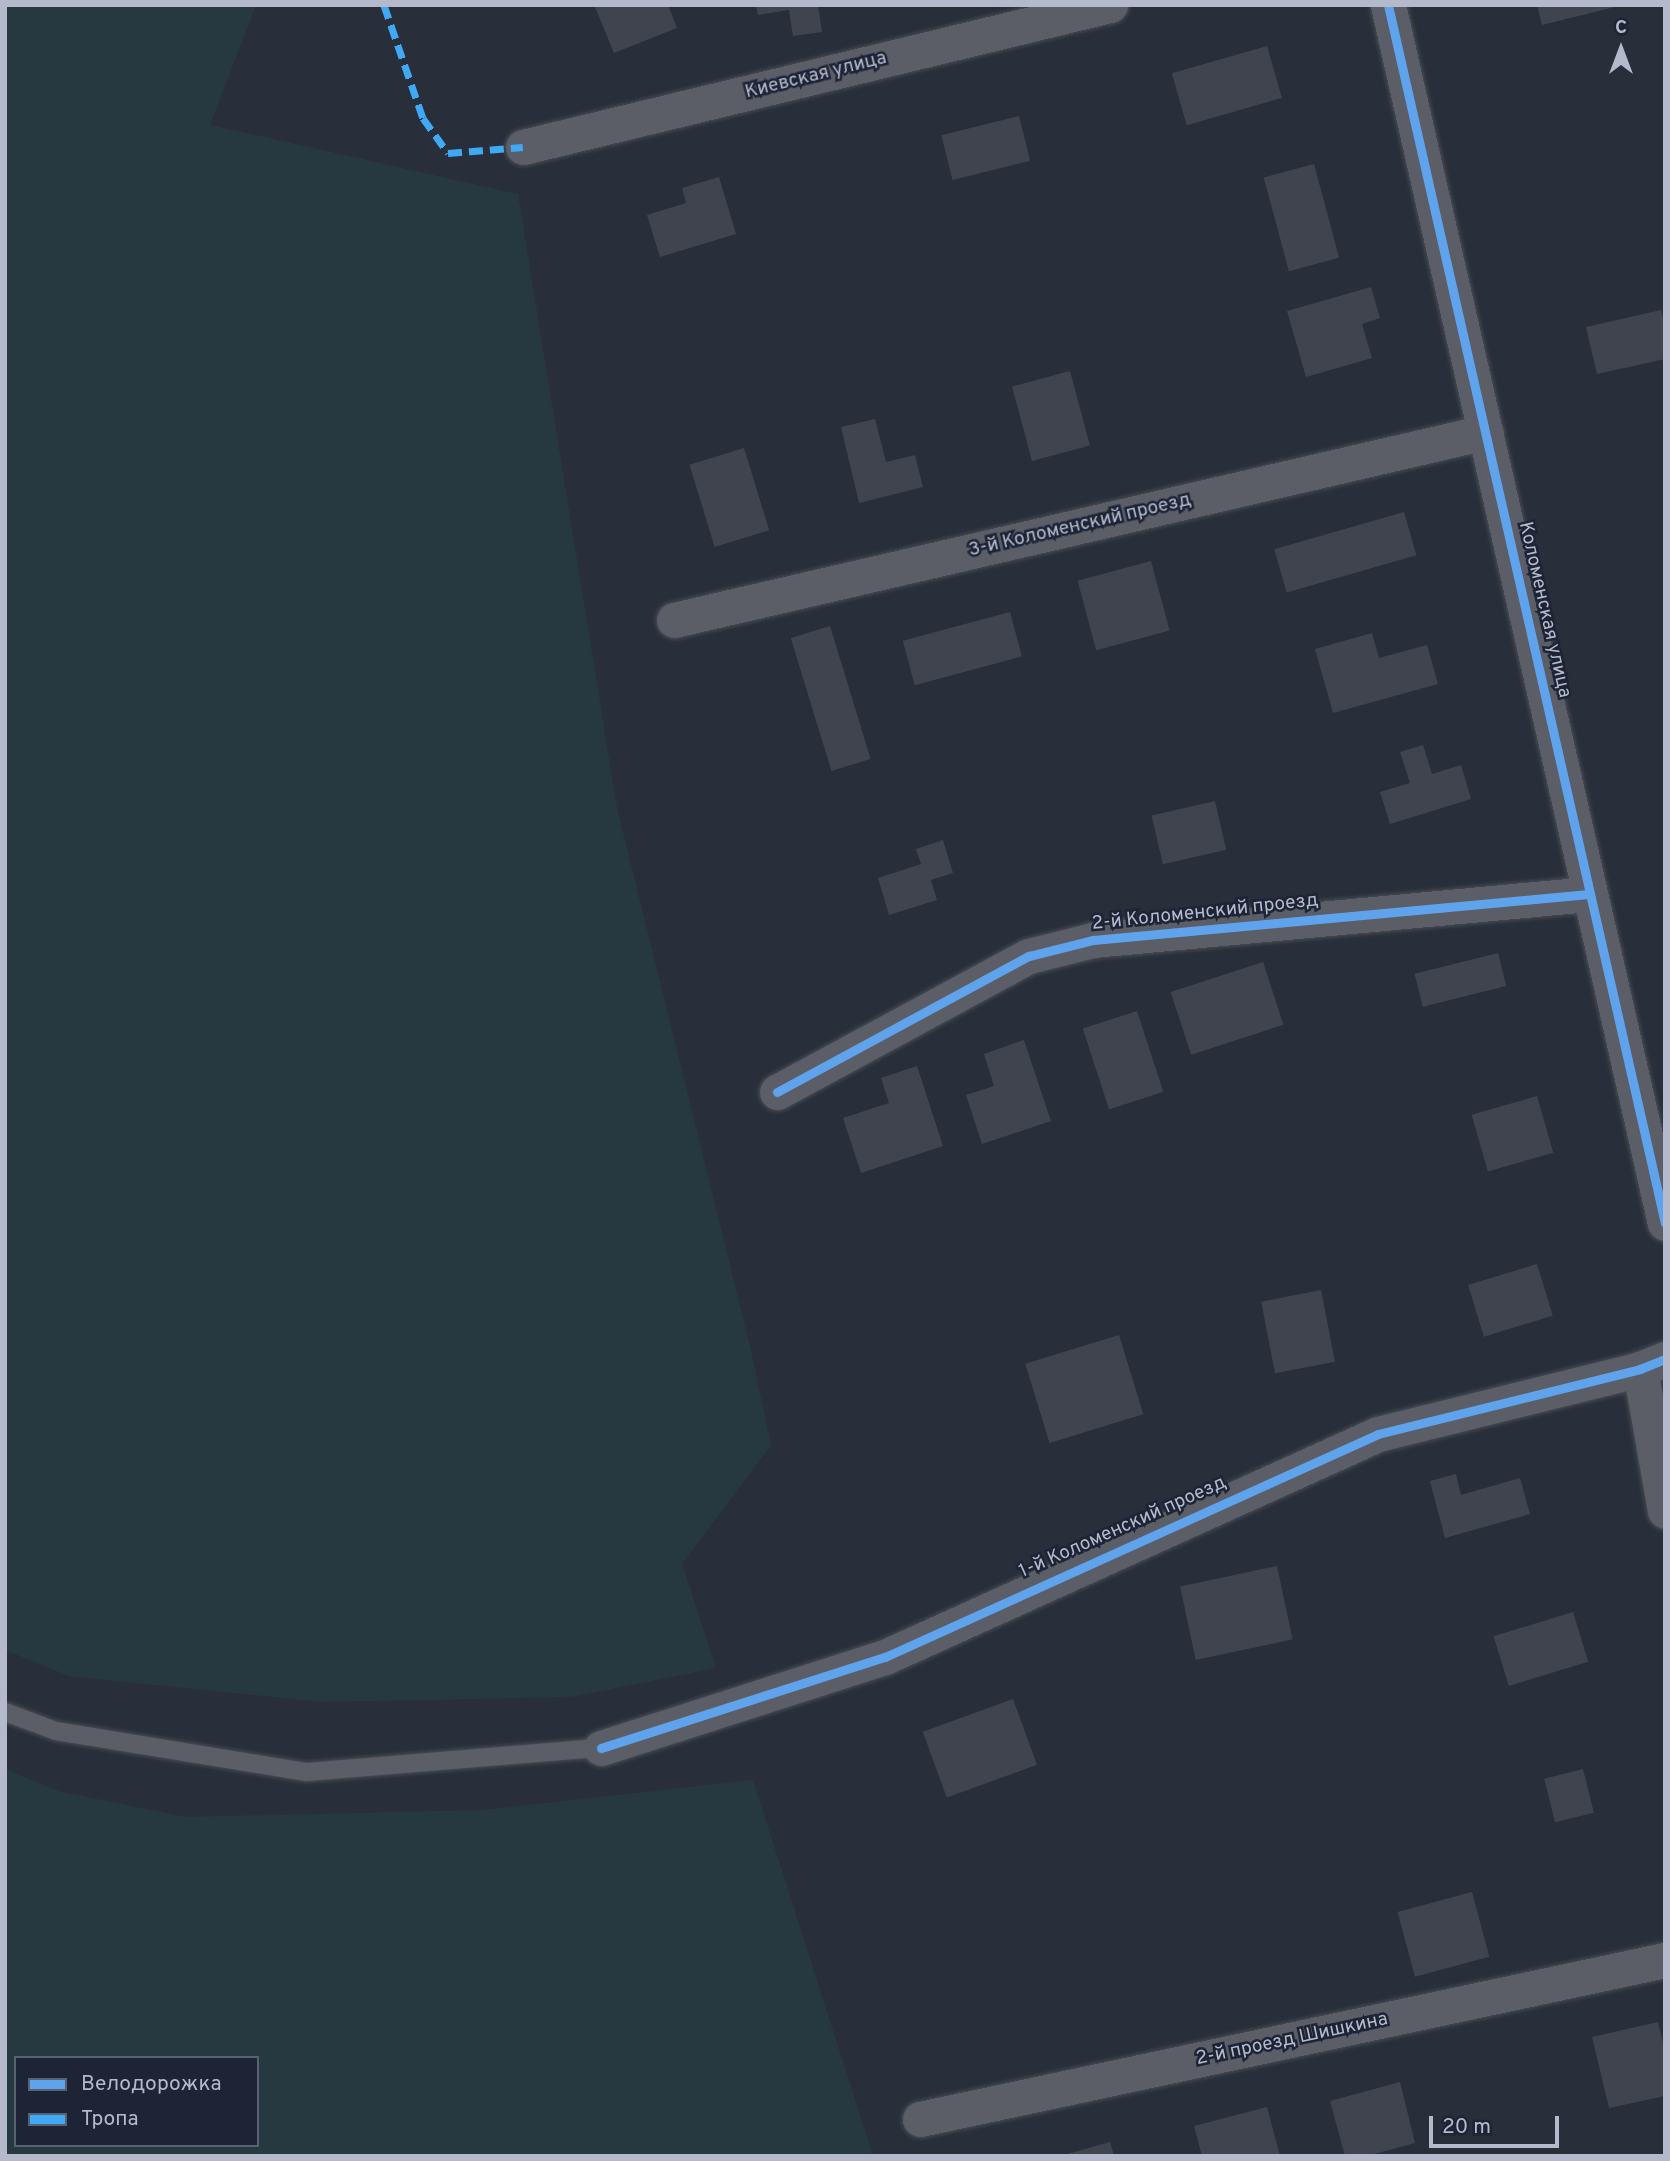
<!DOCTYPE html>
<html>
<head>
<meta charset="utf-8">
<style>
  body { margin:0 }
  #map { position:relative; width:1670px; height:2161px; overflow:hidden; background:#292f3a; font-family:Overpass,sans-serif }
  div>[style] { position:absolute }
  .green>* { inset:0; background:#263940 }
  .building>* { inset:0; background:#40444f; transform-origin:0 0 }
  .roads { filter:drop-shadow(0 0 2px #474c54) drop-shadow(0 0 2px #474c54) }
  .lane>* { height:18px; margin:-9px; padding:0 9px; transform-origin:9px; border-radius:9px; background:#5b5e67 }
  .street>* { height:35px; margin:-17.5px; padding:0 17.5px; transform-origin:17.5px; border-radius:17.5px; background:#5b5e67 }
  .quiet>* { height:7px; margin-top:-3.5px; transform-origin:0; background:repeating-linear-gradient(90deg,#3fa9f5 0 14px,transparent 0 21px) }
  .cycleway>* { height:9px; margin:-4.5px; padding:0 4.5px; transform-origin:4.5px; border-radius:4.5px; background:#60a3ed }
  span { translate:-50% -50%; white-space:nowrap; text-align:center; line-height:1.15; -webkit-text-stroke:5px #1c2435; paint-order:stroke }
  .street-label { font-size:19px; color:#b4bacb }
  .frame { position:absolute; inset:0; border:7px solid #b4bacb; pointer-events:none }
  .legend { position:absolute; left:14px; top:2056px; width:245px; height:91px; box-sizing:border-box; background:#1c2435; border:2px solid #596071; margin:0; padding:9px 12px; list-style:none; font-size:21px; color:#b4bacb }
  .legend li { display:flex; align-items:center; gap:14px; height:35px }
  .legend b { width:35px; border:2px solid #596071 }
  .north { position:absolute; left:1586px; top:14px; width:70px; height:70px; -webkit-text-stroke:5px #1c2435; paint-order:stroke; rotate:0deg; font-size:19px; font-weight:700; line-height:28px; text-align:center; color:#b4bacb }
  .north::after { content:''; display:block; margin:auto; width:24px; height:32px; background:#b4bacb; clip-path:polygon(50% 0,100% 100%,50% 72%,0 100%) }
  .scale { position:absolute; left:1429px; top:2116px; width:130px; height:32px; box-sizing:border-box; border:4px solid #b4bacb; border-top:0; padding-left:9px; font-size:21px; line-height:24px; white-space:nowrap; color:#b4bacb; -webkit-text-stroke:5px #1c2435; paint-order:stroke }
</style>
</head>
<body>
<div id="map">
  <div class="green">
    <div style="clip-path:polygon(5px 5px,256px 5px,210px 125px,518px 194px,617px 808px,749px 1342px,771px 1445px,682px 1564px,716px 1668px,571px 1697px,322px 1702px,69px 1676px,5px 1650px)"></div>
    <div style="clip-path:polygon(evenodd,5px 1769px,58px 1791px,185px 1817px,484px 1810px,753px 1780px,873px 2156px,5px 2156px,5px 1769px,16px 2058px,257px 2058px,257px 2145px,16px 2145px,16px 2058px)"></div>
  </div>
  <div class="building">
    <div style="clip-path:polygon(599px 5px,668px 5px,677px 28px,614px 53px,595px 7px)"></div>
    <div style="clip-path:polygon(756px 5px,818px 5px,822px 32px,793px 36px,789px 10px,758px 15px)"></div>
    <div style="clip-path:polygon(1537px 5px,1619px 5px,1619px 6px,1542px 25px)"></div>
    <div style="left:1267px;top:46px;width:54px;height:99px;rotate:74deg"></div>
    <div style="left:1019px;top:116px;width:46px;height:80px;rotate:76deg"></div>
    <div style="left:1314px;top:164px;width:97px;height:52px;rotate:75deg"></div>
    <div style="clip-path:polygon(719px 177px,736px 234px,660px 257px,647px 215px,686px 203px,682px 188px)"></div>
    <div style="clip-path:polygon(1371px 287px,1380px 318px,1362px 324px,1372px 358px,1306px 377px,1287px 311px)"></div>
    <div style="clip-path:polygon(1661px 310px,1665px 327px,1665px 359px,1597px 374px,1586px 327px)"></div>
    <div style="left:1070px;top:371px;width:77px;height:60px;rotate:75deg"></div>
    <div style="clip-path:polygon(875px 419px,886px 462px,915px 455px,923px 487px,859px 503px,841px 427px)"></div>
    <div style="left:744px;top:448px;width:86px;height:57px;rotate:73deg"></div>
    <div style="left:1404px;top:512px;width:45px;height:135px;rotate:74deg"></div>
    <div style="left:1151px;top:561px;width:72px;height:76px;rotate:75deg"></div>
    <div style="left:1010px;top:612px;width:46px;height:111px;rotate:75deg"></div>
    <div style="left:830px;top:626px;width:139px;height:41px;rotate:73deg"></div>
    <div style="clip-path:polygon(1372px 633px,1379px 658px,1427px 645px,1438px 684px,1333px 713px,1315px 649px)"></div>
    <div style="clip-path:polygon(1423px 745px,1432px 774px,1461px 765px,1471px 799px,1390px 824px,1380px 792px,1410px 783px,1400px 752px)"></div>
    <div style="left:1215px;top:801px;width:50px;height:65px;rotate:77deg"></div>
    <div style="clip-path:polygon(943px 840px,953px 873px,931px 880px,937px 900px,889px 915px,878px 878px,921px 864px,916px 849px)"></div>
    <div style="left:1498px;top:953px;width:34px;height:86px;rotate:76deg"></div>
    <div style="left:1263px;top:962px;width:66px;height:97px;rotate:72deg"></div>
    <div style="left:1137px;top:1011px;width:85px;height:57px;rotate:72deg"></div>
    <div style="clip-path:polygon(1024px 1040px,1051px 1121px,982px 1144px,966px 1095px,994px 1086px,984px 1054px)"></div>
    <div style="clip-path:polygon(917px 1066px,943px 1146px,861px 1173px,843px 1118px,889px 1103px,881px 1078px)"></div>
    <div style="left:1537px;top:1096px;width:59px;height:68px;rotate:74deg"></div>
    <div style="left:1537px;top:1264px;width:54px;height:72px;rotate:73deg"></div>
    <div style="left:1321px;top:1290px;width:73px;height:61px;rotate:79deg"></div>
    <div style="left:1119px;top:1335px;width:83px;height:98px;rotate:73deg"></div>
    <div style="clip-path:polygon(1456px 1474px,1461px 1495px,1520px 1478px,1530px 1514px,1445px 1538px,1430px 1481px)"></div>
    <div style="left:1277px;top:1566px;width:75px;height:99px;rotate:78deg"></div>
    <div style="left:1573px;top:1612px;width:52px;height:83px;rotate:73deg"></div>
    <div style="left:1013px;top:1699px;width:70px;height:96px;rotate:70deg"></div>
    <div style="left:1583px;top:1769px;width:45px;height:40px;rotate:76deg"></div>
    <div style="left:1472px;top:1892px;width:67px;height:77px;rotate:75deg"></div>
    <div style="clip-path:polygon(1658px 2022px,1665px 2051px,1665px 2096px,1609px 2108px,1592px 2037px)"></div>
    <div style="clip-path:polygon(1400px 2082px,1415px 2143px,1367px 2156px,1345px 2156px,1330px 2101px)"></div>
    <div style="clip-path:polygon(1267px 2107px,1280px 2156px,1202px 2156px,1194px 2126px)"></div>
    <div style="clip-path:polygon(1110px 2142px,1114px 2156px,1064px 2156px,1064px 2155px)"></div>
  </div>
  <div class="roads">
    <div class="lane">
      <div style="left:5px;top:1712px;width:54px;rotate:20.4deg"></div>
      <div style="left:56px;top:1731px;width:254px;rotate:9.3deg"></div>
      <div style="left:307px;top:1772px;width:295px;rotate:-4.7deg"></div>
    </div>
    <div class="street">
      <div style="left:1388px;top:5px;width:1249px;rotate:77.19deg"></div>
      <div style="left:523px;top:147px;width:604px;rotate:-13.6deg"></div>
      <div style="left:674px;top:620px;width:833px;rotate:-13.04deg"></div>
      <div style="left:777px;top:1092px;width:286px;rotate:-28.4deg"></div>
      <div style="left:1029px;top:956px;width:66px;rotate:-14deg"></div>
      <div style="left:1093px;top:940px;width:498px;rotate:-5.3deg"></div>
      <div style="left:1640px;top:1369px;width:144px;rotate:80deg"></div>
      <div style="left:601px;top:1748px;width:298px;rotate:-17.8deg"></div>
      <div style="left:885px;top:1657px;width:541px;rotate:-24.34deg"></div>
      <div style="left:1378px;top:1434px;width:270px;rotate:-13.9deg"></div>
      <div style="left:1640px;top:1369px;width:27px;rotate:-22deg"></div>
      <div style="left:920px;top:2119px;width:762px;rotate:-12.05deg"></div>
    </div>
  </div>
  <div class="quiet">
    <div style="left:384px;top:5px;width:120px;rotate:71deg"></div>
    <div style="left:423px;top:118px;width:43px;rotate:54.5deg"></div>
    <div style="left:448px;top:153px;width:75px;rotate:-4.6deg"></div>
  </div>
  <div class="cycleway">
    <div style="left:1388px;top:5px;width:1249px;rotate:77.19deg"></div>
    <div style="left:777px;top:1092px;width:286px;rotate:-28.4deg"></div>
    <div style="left:1029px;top:956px;width:66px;rotate:-14deg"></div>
    <div style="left:1093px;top:940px;width:498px;rotate:-5.3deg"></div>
    <div style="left:601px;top:1748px;width:298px;rotate:-17.8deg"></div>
    <div style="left:885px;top:1657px;width:541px;rotate:-24.34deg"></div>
    <div style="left:1378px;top:1434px;width:270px;rotate:-13.9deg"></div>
    <div style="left:1640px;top:1369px;width:27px;rotate:-22deg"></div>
  </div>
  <div class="street-label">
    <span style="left:816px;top:76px;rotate:-14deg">Киевская улица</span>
    <span style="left:1080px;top:526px;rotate:-13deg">3-й Коломенский проезд</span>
    <span style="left:1544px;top:610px;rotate:77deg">Коломенская улица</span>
    <span style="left:1205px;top:913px;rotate:-6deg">2-й Коломенский проезд</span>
    <span style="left:1123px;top:1528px;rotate:-24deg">1-й Коломенский проезд</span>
    <span style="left:1292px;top:2040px;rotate:-12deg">2-й проезд Шишкина</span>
  </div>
  <div class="frame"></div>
  <ul class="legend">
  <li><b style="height:9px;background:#60a3ed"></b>Велодорожка</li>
  <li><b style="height:9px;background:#3fa9f5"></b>Тропа</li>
  </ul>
  <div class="north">С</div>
  <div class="scale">20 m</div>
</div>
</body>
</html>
